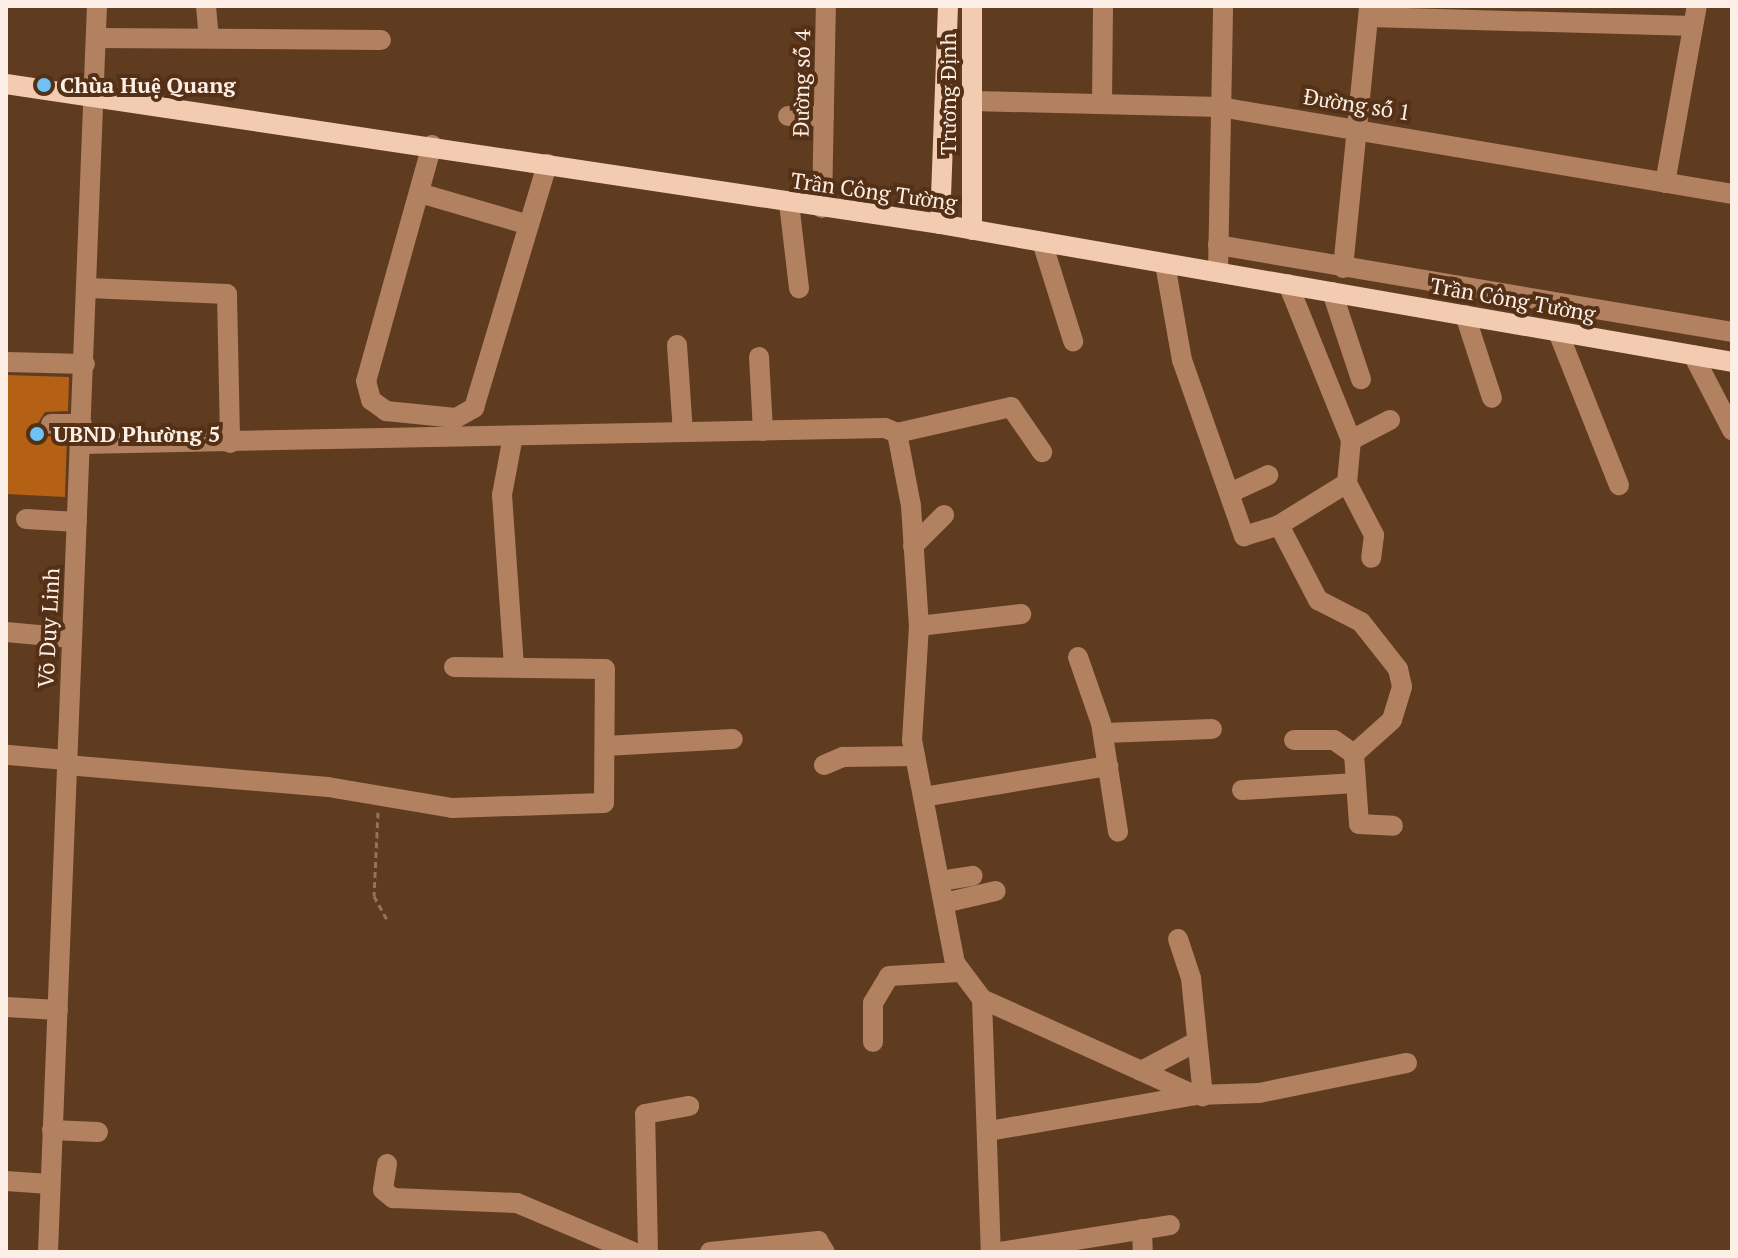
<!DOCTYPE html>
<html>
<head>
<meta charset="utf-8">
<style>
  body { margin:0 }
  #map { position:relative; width:1738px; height:1258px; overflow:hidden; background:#5f3b20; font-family:"PT Serif",serif }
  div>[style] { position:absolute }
  .building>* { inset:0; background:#b46115 }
  .path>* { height:3px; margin-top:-1.5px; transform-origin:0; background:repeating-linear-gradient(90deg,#91745f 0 6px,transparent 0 10px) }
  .minor>* { height:20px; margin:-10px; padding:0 10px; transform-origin:10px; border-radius:10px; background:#b18160 }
  .major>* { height:20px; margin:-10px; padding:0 10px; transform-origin:10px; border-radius:10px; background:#f2cbb0 }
  .dots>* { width:22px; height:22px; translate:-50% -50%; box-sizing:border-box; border:4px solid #533016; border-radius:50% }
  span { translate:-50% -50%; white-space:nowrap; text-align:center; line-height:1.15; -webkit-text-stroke:8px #533016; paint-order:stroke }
  .street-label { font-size:22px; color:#fdefe6 }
  .poi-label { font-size:22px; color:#fdefe6; font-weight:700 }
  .left { translate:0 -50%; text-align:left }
  .frame { position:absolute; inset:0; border:8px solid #fdefe6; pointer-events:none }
</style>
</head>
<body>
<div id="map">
  <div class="building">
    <div style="clip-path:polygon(6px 375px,69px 377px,68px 411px,45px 412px,38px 423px,45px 436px,67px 437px,65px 497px,6px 494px)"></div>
  </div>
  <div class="path">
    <div style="left:378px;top:812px;width:84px;rotate:92.7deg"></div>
    <div style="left:374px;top:896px;width:26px;rotate:61deg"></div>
  </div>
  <div class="minor">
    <div style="left:206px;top:6px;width:32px;rotate:85deg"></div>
    <div style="left:1369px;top:17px;width:324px;rotate:1.6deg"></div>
    <div style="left:97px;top:38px;width:284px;rotate:0.4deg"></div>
    <div style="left:972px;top:101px;width:248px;rotate:1.4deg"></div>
    <div style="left:1220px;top:107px;width:519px;rotate:9.64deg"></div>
    <div style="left:1102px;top:103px;width:97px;rotate:-89.4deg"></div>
    <div style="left:788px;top:116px;width:36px"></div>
    <div style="left:432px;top:145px;width:245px;rotate:105.6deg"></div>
    <div style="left:366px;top:381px;width:20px;rotate:75deg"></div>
    <div style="left:371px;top:400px;width:19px;rotate:36deg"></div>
    <div style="left:386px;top:411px;width:70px;rotate:5.7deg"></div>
    <div style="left:456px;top:418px;width:21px;rotate:-29deg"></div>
    <div style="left:474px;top:408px;width:255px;rotate:-73.3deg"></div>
    <div style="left:1665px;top:183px;width:180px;rotate:-79.8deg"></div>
    <div style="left:423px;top:194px;width:110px;rotate:16.3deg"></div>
    <div style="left:789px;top:203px;width:86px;rotate:83.3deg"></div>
    <div style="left:822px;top:208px;width:202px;rotate:-88.9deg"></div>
    <div style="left:1043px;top:245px;width:101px;rotate:72.6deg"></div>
    <div style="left:1218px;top:245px;width:521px;rotate:9.61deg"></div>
    <div style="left:1165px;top:264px;width:97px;rotate:80deg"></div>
    <div style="left:1182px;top:360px;width:187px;rotate:70.6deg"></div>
    <div style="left:1244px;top:536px;width:37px;rotate:-17deg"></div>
    <div style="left:1279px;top:525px;width:80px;rotate:-31.7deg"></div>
    <div style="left:1347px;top:483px;width:43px;rotate:-84.7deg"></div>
    <div style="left:1351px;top:440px;width:44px;rotate:-27.1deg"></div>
    <div style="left:1343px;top:268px;width:263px;rotate:-84.3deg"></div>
    <div style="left:1218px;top:272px;width:266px;rotate:-88.9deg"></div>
    <div style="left:1288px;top:284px;width:168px;rotate:68deg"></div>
    <div style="left:89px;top:288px;width:138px;rotate:2.5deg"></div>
    <div style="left:227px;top:294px;width:149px;rotate:88.8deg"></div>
    <div style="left:1332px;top:292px;width:92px;rotate:71.6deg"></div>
    <div style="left:1465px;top:315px;width:87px;rotate:72deg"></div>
    <div style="left:1558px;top:332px;width:165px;rotate:68.3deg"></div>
    <div style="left:677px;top:345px;width:87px;rotate:86.1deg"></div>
    <div style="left:1693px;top:355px;width:85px;rotate:62.5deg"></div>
    <div style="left:759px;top:357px;width:74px;rotate:86.9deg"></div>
    <div style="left:6px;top:362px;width:79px;rotate:1.5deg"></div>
    <div style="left:51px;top:424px;width:31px"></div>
    <div style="left:897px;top:433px;width:74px;rotate:79.1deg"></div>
    <div style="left:911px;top:506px;width:120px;rotate:86.2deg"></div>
    <div style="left:919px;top:626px;width:114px;rotate:93.5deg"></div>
    <div style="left:912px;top:740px;width:227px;rotate:79.1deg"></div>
    <div style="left:955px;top:963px;width:45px;rotate:53.1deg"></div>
    <div style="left:982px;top:999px;width:253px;rotate:88deg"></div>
    <div style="left:513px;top:436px;width:60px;rotate:100.6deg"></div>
    <div style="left:502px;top:495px;width:171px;rotate:86deg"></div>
    <div style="left:81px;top:444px;width:804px;rotate:-1.14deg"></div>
    <div style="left:885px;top:428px;width:13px;rotate:23deg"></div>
    <div style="left:897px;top:433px;width:117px;rotate:-12.8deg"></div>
    <div style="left:1011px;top:407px;width:55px;rotate:55.4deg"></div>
    <div style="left:1347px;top:483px;width:59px;rotate:62.6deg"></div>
    <div style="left:1374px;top:535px;width:23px;rotate:97deg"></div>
    <div style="left:1232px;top:492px;width:40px;rotate:-25deg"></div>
    <div style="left:26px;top:519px;width:51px;rotate:3.4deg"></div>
    <div style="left:1279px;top:525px;width:85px;rotate:62.5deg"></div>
    <div style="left:1318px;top:600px;width:48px;rotate:27.1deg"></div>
    <div style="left:1361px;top:622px;width:60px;rotate:51.8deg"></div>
    <div style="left:1398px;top:669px;width:18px;rotate:77deg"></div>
    <div style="left:1402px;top:687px;width:34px;rotate:107deg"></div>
    <div style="left:1392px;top:720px;width:51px;rotate:138.2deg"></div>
    <div style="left:1354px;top:754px;width:70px;rotate:85.9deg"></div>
    <div style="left:1359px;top:824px;width:34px;rotate:3deg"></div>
    <div style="left:913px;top:546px;width:44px;rotate:-45deg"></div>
    <div style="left:919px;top:626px;width:103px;rotate:-6.7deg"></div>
    <div style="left:6px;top:632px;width:66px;rotate:5.2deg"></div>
    <div style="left:1078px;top:657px;width:70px;rotate:70.8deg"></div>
    <div style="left:1101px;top:723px;width:110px;rotate:81.1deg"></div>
    <div style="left:1104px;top:733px;width:108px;rotate:-2.1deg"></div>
    <div style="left:1294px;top:740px;width:40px"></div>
    <div style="left:1334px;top:740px;width:24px;rotate:35deg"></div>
    <div style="left:605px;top:746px;width:128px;rotate:-3.1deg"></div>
    <div style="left:9px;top:755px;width:57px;rotate:5deg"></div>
    <div style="left:66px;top:765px;width:263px;rotate:4.8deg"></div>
    <div style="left:328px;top:787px;width:126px;rotate:9.6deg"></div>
    <div style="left:452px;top:808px;width:152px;rotate:-1.9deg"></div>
    <div style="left:604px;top:803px;width:134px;rotate:-89.6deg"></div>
    <div style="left:605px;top:669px;width:151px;rotate:-179.2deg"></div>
    <div style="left:824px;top:765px;width:21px;rotate:-23deg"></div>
    <div style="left:843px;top:757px;width:72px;rotate:-0.8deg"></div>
    <div style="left:1242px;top:790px;width:114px;rotate:-3.5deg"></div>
    <div style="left:923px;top:797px;width:188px;rotate:-9.5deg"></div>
    <div style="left:940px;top:881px;width:33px;rotate:-9deg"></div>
    <div style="left:944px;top:903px;width:53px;rotate:-13deg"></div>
    <div style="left:1178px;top:939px;width:41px;rotate:71.6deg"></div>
    <div style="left:1191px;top:978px;width:119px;rotate:84.2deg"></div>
    <div style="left:982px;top:999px;width:234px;rotate:24.3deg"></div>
    <div style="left:1195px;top:1095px;width:64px;rotate:-1.8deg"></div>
    <div style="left:1259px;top:1093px;width:151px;rotate:-11.5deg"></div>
    <div style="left:6px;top:1007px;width:52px;rotate:3.3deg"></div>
    <div style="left:873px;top:1042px;width:39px;rotate:-90deg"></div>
    <div style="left:873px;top:1003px;width:31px;rotate:-59deg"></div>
    <div style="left:889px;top:976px;width:70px;rotate:-3.3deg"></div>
    <div style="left:1141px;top:1071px;width:62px;rotate:-27.8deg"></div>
    <div style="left:52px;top:1130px;width:46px;rotate:2.5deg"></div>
    <div style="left:989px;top:1131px;width:209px;rotate:-9.9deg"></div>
    <div style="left:387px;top:1164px;width:26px;rotate:99deg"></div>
    <div style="left:383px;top:1190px;width:13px;rotate:39deg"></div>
    <div style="left:393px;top:1198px;width:124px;rotate:2.3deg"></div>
    <div style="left:517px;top:1203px;width:126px;rotate:22.9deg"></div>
    <div style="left:6px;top:1181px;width:43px;rotate:4deg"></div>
    <div style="left:1142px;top:1229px;width:23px;rotate:88deg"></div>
    <div style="left:48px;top:1252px;width:1247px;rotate:-87.75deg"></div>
    <div style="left:648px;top:1252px;width:138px;rotate:-91.2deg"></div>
    <div style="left:645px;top:1114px;width:45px;rotate:-10.3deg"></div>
    <div style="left:710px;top:1252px;width:109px;rotate:-5.8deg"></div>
    <div style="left:818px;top:1241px;width:13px;rotate:58deg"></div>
    <div style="left:1000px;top:1252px;width:172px;rotate:-9deg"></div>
  </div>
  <div class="major">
    <div style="left:6px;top:84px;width:944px;rotate:8.52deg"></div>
    <div style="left:940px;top:224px;width:804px;rotate:9.88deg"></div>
    <div style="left:940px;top:224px;width:218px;rotate:-87.9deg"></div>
    <div style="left:972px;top:230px;width:224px;rotate:-90deg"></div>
  </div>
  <div class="dots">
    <div style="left:44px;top:85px;background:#6dc2f3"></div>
    <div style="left:37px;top:434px;background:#6dc2f3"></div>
  </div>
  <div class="street-label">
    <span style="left:801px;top:83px;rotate:-89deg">Đường số 4</span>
    <span style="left:948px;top:94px;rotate:-90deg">Trương Định</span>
    <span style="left:1357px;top:104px;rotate:9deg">Đường số 1</span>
    <span style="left:874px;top:191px;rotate:8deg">Trần Công Tường</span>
    <span style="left:1513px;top:299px;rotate:10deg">Trần Công Tường</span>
    <span style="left:48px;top:628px;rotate:-87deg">Võ Duy Linh</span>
  </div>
  <div class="poi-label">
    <span class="left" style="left:60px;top:85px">Chùa Huệ Quang</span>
    <span class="left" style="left:53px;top:434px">UBND Phường 5</span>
  </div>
  <div class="frame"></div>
</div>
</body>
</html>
